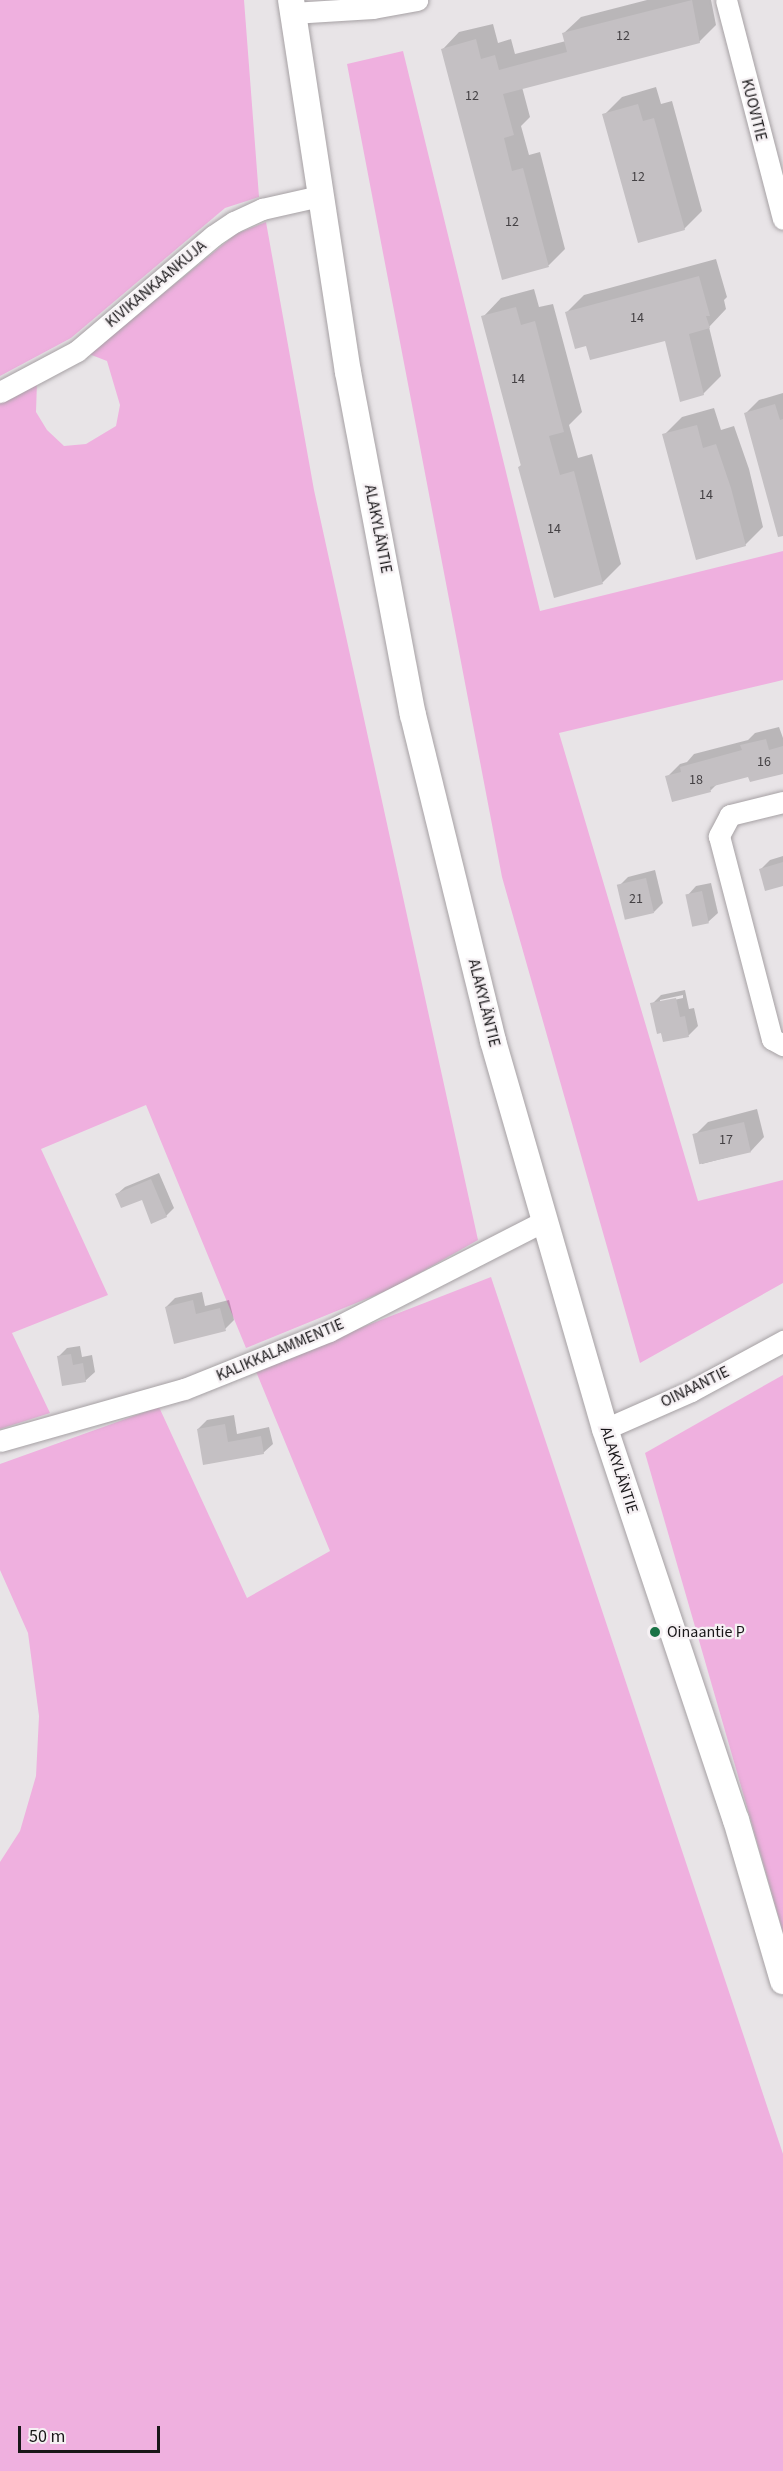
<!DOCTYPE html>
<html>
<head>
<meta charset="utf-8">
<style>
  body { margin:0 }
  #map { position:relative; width:783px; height:2471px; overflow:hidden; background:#e8e4e7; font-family:"Source Sans 3",sans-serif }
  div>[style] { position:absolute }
  .green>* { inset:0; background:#efb0df }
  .shadow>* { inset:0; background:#0003 }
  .building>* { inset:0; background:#c4c0c3; transform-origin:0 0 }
  .roads { filter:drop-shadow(0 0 2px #a6a1a4) drop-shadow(0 0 2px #a6a1a4) }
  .minor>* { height:21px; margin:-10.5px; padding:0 10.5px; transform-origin:10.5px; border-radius:10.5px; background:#fff }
  .major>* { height:26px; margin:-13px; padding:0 13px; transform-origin:13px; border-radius:13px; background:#fff }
  .dots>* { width:16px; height:16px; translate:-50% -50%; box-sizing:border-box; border:3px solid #f6f1f4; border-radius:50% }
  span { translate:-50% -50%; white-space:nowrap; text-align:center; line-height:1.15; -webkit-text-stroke:4.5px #f6f1f4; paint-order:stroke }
  .number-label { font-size:14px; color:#444144 }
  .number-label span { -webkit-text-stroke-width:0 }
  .street-label { font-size:16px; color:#191719 }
  .poi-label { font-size:16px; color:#191719 }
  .left { translate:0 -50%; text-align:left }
  .scale { position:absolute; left:18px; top:2426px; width:142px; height:27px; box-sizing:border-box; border:3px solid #191719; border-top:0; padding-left:8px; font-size:18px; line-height:21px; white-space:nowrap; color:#191719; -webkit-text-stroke:4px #f6f1f4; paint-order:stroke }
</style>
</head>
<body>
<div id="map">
  <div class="green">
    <div style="clip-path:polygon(0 0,244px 0,259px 197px,225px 208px,71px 338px,0 376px)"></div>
    <div style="clip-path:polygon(403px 51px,540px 611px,783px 551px,783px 680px,559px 733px,698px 1201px,783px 1180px,783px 1283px,640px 1363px,502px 877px,347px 64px)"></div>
    <div style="clip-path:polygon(266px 222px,314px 490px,478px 1240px,393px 1288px,246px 1348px,146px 1105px,41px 1149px,108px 1295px,12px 1333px,50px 1413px,0 1429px,0 401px,37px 382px,36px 412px,47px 430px,64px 446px,86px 444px,116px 426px,120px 405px,107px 361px,89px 354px,236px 234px)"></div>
    <div style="clip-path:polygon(491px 1277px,783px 2154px,783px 2471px,0 2471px,0 1862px,20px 1831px,36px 1776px,39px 1716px,28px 1633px,0 1570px,0 1464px,159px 1407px,247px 1598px,330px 1551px,255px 1369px)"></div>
    <div style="clip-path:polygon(783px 1375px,783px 1932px,645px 1453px)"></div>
  </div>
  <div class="shadow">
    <div style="clip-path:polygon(647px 0,711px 0,716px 25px,699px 42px,522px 87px,530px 117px,521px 126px,529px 155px,540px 152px,565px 249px,549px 265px,503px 278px,443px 49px,459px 32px,493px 24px,498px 43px,511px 39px,515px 54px,566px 41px,564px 33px,581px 17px)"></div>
    <div style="clip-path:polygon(656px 87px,661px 104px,672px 101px,702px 211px,684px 229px,604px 115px,622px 97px)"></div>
    <div style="clip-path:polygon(716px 259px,727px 297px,724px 300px,726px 309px,709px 327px,721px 376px,703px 394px,666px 339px,588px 344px,567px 312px,584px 295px)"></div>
    <div style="clip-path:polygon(534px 289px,539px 307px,553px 304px,582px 412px,569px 425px,578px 458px,592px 454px,621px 564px,603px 582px,555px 596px,519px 467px,522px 464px,483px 317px,501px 298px)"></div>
    <div style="clip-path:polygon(783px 393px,783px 535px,745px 414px,759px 400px)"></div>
    <div style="clip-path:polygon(714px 408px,721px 430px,734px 426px,749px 469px,763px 527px,745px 545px,664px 435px,682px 417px)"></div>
    <div style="clip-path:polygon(779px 727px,783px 738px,783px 772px,749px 775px,717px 784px,711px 790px,673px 800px,667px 777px,680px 764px,687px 762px,694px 754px,748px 740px,755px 733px)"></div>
    <div style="clip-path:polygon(783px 856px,783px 885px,761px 869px,770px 860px)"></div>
    <div style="clip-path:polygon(655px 870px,663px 903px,654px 912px,619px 886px,628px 877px)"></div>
    <div style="clip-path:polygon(711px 883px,718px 913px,708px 922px,687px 896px,696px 886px)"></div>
    <div style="clip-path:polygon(evenodd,685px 990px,689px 1009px,694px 1008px,698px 1026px,689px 1035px,664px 1041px,652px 1004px,661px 995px,685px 990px,683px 995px,683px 998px,660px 1003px,660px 1000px,683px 995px)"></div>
    <div style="clip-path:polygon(757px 1109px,764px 1137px,751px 1151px,702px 1164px,694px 1136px,708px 1122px)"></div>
    <div style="clip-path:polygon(159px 1173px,174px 1208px,166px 1216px,142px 1198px,117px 1194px,125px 1187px)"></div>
    <div style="clip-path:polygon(202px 1292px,205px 1306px,229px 1300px,234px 1320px,225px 1329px,166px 1307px,175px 1298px)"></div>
    <div style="clip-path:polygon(80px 1346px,82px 1357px,92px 1355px,95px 1372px,85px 1381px,58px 1357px,67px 1348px)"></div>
    <div style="clip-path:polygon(234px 1415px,237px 1434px,269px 1427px,273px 1444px,263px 1453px,205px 1464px,198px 1429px,207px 1420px)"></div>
  </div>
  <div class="building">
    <div style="clip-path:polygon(692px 0,700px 43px,503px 94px,514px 135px,504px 138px,512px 171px,523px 168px,549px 267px,502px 280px,441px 49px,476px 39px,481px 59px,495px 55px,499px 70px,567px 52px,562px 33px)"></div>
    <div style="clip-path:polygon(638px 104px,643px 121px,654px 118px,685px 230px,638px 243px,602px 114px)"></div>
    <div style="clip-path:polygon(699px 276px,710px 316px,706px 316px,710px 328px,689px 334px,704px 395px,680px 402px,665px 341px,590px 360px,586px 346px,575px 349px,565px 312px)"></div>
    <div style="clip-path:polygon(516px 307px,521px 325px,535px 321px,564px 432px,549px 436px,560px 475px,574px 471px,603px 584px,554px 598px,518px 467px,521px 466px,481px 316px)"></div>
    <div style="clip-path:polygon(775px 404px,780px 420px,783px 419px,783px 536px,778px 537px,744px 413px)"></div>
    <div style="clip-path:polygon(697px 425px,703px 448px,716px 444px,731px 488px,746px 546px,696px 560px,662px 434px)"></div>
    <div style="clip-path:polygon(766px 739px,769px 750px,783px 746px,783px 774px,750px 782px,748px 777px,710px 787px,711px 792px,672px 802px,665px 776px,681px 772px,680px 767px,742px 750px,740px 745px)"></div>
    <div style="clip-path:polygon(783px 862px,783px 886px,765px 891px,759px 869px)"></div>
    <div style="left:646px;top:878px;width:36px;height:30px;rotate:77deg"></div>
    <div style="left:702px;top:891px;width:33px;height:17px;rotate:78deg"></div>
    <div style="clip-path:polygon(676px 998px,680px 1017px,685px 1016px,689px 1037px,663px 1042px,661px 1033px,657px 1034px,650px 1003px)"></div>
    <div style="left:744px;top:1122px;width:31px;height:53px;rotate:77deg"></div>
    <div style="clip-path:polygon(151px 1179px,167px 1217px,151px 1224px,142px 1200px,121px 1208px,115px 1194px)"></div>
    <div style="clip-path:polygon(193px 1300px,196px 1314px,220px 1308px,226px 1331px,174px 1344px,165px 1307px)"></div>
    <div style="clip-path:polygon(71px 1354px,73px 1365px,83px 1363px,86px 1382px,62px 1386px,57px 1356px)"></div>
    <div style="clip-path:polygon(225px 1424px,228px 1442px,261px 1436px,264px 1454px,203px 1465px,197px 1429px)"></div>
  </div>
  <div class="roads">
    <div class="minor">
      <div style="left:726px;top:0;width:226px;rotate:75.4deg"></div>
      <div style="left:292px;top:13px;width:81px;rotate:-3.5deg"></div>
      <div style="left:373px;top:8px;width:45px;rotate:-10.3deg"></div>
      <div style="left:0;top:392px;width:87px;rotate:-28deg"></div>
      <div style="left:77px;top:351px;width:178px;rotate:-40.2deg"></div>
      <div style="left:213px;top:236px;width:25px;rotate:-34deg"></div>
      <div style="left:234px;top:222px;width:31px;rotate:-25deg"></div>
      <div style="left:262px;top:209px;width:58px;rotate:-12.8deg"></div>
      <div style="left:783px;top:802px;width:55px;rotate:166.2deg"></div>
      <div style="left:730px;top:815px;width:24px;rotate:118deg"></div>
      <div style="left:719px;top:836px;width:210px;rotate:75.4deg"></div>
      <div style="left:772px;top:1039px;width:13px;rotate:29deg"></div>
      <div style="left:605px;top:1429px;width:94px;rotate:-23.8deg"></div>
      <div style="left:691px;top:1391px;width:105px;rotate:-28.5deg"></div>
      <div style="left:0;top:1441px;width:191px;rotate:-15.8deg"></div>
      <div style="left:184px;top:1389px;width:156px;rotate:-21.8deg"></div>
      <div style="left:329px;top:1331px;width:242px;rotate:-27.1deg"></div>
    </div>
    <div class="major">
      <div style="left:291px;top:0;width:376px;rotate:81.3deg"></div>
      <div style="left:348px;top:372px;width:349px;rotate:79.3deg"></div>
      <div style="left:413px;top:715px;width:336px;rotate:76.2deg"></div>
      <div style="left:493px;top:1041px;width:404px;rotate:73.9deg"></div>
      <div style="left:605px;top:1429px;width:412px;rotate:71.5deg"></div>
      <div style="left:736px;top:1820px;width:168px;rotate:73.7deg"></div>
    </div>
  </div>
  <div class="dots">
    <div style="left:655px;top:1632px;background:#1a7346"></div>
  </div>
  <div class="number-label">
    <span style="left:623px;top:36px">12</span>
    <span style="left:472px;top:96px">12</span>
    <span style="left:638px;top:177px">12</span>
    <span style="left:512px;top:222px">12</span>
    <span style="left:637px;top:318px">14</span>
    <span style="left:518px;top:379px">14</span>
    <span style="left:706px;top:495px">14</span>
    <span style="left:554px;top:529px">14</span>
    <span style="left:764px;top:762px">16</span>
    <span style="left:696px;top:780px">18</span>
    <span style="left:636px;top:899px">21</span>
    <span style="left:726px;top:1140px">17</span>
  </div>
  <div class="street-label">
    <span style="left:754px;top:110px;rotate:76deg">KUOVITIE</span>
    <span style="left:156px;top:284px;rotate:-40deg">KIVIKANKAANKUJA</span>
    <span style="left:378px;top:529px;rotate:79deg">ALAKYLÄNTIE</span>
    <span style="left:484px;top:1003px;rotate:76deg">ALAKYLÄNTIE</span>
    <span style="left:280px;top:1350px;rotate:-23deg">KALIKKALAMMENTIE</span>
    <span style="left:695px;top:1387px;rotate:-26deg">OINAANTIE</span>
    <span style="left:619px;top:1470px;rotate:72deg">ALAKYLÄNTIE</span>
  </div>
  <div class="poi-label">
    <span class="left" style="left:667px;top:1632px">Oinaantie P</span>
  </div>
  <div class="scale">50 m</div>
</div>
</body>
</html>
